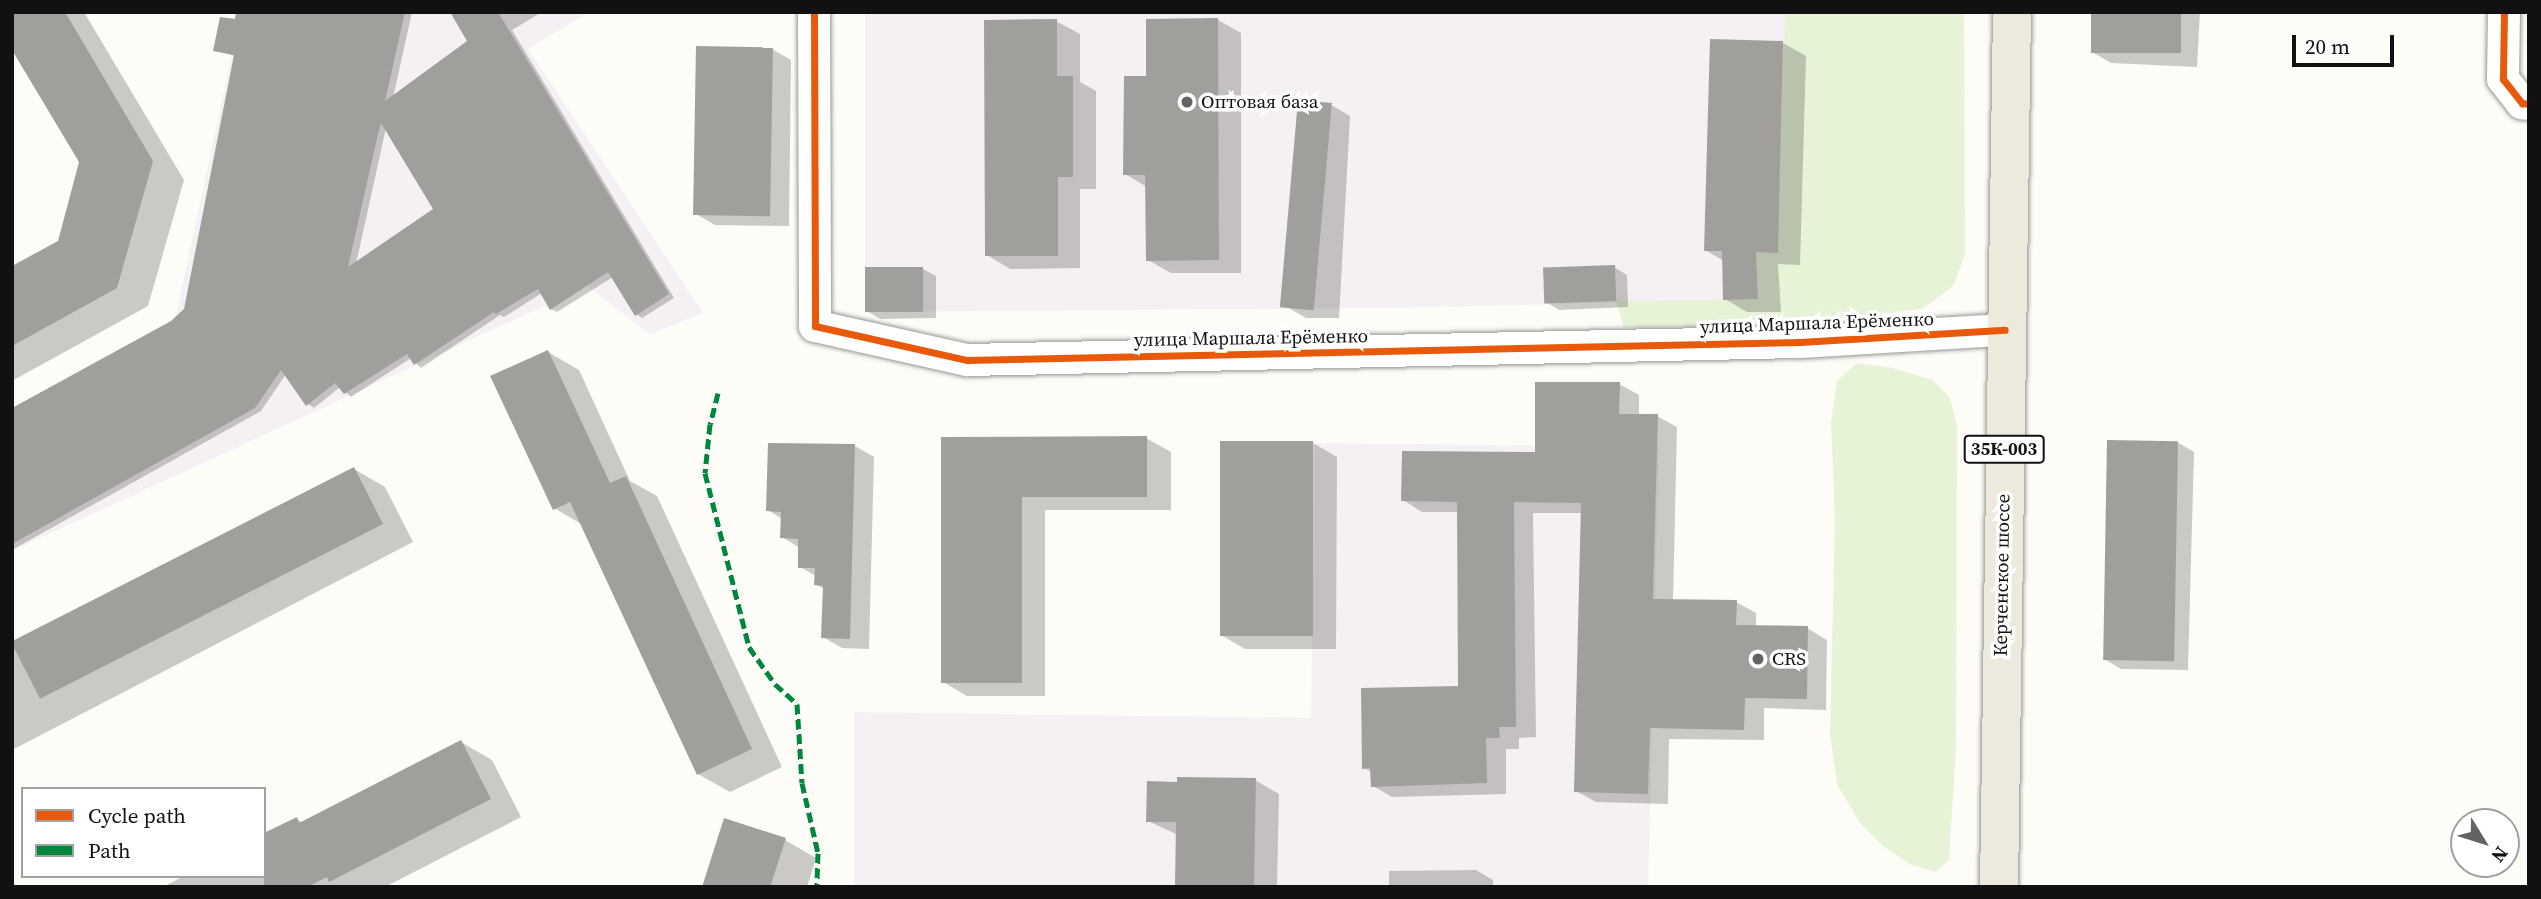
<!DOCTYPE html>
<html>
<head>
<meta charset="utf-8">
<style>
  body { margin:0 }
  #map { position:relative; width:2541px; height:899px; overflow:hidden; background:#fdfcf7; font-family:"Source Serif 4",serif }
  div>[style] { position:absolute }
  .industrial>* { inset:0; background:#f5f0f3 }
  .green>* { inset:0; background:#e7f3d7 }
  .shadow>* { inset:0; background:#0003 }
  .building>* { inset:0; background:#a19f9c; transform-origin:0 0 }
  .roads { filter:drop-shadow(0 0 2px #979795) drop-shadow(0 0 2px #979795) }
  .street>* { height:32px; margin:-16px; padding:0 16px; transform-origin:16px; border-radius:16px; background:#fffffe }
  .primary>* { height:38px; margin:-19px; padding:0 19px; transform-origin:19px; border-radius:19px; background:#ede9dc }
  .quiet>* { height:5px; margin-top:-2.5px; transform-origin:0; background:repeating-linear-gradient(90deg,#00873e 0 10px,transparent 0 15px) }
  .cycleway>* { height:7px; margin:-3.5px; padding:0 3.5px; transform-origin:3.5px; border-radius:3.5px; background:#e8590c }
  .dots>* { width:19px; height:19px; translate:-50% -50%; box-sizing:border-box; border:4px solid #fff; border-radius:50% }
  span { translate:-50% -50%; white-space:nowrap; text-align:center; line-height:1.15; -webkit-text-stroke:7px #fff; paint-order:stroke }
  .shield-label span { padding:2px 5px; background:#fff; border:2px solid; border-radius:5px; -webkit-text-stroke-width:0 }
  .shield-label { font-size:18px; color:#111; font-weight:700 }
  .poi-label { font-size:19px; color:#111 }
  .left { translate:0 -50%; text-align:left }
  .street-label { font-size:19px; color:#111 }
  .frame { position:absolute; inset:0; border:14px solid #111; pointer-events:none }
  .legend { position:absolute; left:21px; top:787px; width:245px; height:91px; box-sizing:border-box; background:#fff; border:2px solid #a0a0a0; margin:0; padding:9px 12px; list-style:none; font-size:21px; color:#111 }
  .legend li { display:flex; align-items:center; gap:14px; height:35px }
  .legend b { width:35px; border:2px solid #a0a0a0 }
  .north { position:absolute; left:2450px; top:808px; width:70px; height:70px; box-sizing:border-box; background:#fff; border:2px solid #a0a0a0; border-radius:50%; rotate:128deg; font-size:19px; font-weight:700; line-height:28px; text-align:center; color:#111 }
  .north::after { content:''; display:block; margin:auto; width:24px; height:32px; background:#646362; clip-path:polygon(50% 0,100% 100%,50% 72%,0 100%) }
  .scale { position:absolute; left:2292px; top:35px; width:102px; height:32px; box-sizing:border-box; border:4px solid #111; border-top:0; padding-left:9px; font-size:21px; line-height:24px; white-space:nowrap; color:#111; -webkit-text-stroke:5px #fff; paint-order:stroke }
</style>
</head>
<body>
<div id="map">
  <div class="industrial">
    <div style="clip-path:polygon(241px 12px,589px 12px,528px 49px,703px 313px,650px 334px,587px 286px,12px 551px,12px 408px,175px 321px)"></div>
    <div style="clip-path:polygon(865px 12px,1785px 12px,1778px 253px,1756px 252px,1758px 299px,1387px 308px,865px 312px)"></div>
    <div style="clip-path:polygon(1315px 443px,1659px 447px,1648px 887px,854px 887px,854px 712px,1311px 718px)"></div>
  </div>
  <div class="green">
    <div style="clip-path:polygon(1785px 12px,1964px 12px,1965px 255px,1953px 286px,1922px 309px,1760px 326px,1624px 328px,1616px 301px,1758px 299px,1756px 252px,1778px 252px)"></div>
    <div style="clip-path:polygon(1857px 363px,1892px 368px,1933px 380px,1950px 398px,1957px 426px,1956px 747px,1949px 860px,1936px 872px,1911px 865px,1883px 846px,1860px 823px,1837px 784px,1830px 733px,1835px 519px,1831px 422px,1837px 381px)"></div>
  </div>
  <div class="shadow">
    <div style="clip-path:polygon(12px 12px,84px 12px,184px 180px,148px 306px,12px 381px,12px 268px,59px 242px,81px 162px)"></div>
    <div style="clip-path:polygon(evenodd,238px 12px,412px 12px,393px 98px,470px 41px,452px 12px,542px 12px,512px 30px,674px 298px,642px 318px,636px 314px,613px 277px,557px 312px,551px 309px,542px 293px,504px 317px,500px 315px,421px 368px,411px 358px,351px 397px,340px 387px,314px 408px,308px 404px,286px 374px,261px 411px,12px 550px,12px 410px,172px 322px,186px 310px,235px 56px,215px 50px,236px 21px,238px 12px,386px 128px,435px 210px,356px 264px,386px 128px)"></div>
    <div style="clip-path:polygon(2093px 12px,2200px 12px,2197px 67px,2111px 63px,2092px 52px)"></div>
    <div style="clip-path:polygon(1218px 20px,1241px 33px,1241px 273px,1171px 273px,1148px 260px,1147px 187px,1125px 174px,1148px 78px,1147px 21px)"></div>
    <div style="clip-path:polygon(1056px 21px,1080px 34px,1080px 82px,1096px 91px,1096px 189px,1080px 189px,1080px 268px,1010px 269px,987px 255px)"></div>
    <div style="clip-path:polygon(1783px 43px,1806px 56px,1800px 265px,1778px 264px,1781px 312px,1747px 312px,1725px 299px,1724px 261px,1705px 250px)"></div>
    <div style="clip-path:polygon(772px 49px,791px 60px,789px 226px,715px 225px,696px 214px)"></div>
    <div style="clip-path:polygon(1331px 105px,1350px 116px,1339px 318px,1306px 318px,1287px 307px)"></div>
    <div style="clip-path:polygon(1614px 267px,1627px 275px,1628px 307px,1559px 310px,1546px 302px)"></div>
    <div style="clip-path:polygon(923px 269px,936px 276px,936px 318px,880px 319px,867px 311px)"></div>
    <div style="clip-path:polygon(548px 352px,579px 370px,630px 481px,657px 496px,782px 767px,730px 792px,698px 774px,583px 525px,554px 508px)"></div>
    <div style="clip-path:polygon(1619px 384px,1639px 395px,1639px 416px,1657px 416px,1677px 427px,1673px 601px,1736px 602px,1756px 613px,1756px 627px,1807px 628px,1827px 640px,1826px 710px,1764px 708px,1764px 740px,1669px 739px,1668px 804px,1596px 802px,1576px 791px,1583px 513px,1533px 513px,1536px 737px,1519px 738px,1519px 749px,1506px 749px,1506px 794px,1392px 797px,1373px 786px,1372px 772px,1364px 768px,1460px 688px,1459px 512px,1422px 512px,1403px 500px,1536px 453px)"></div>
    <div style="clip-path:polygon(1146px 438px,1171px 452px,1171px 510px,1045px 510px,1045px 696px,967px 696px,943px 682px,943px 439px)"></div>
    <div style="clip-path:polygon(2177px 442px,2194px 452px,2188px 670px,2121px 669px,2104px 659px)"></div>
    <div style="clip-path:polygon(1313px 443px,1337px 457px,1336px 649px,1245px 649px,1221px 635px)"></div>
    <div style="clip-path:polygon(855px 446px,874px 457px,869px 649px,842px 648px,823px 637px,824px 589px,816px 584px,816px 576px,800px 567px,800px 548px,782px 537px,782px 519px,768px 510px)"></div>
    <div style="clip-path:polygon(354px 469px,385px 487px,413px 542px,12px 750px,12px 646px)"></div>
    <div style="clip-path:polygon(461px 742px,492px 760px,521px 817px,385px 887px,163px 887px,184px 876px,264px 876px,297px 819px,303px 823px)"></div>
    <div style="clip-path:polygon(1255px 780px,1279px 794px,1277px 887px,1177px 887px,1178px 835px,1148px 821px)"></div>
    <div style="clip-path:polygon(785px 840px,816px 858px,807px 887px,703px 887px)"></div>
    <div style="clip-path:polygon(1476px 870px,1493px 880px,1493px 887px,1389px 887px,1389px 871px)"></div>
  </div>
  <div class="building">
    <div style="clip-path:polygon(12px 12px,65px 12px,153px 161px,117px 288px,12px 346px,12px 266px,58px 241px,79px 162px,12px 50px)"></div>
    <div style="clip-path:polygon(evenodd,236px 12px,405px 12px,385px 101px,467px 41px,450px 12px,498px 12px,669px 294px,635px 316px,608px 272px,550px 310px,538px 289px,496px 314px,494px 312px,414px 365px,407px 354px,344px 394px,335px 383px,306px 406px,281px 370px,255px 408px,12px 544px,12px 408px,171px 321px,184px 309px,234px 55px,213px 51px,220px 17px,235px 19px,236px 12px,381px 123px,433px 209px,348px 267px,378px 134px,381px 123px)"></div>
    <div style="left:2091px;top:12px;width:90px;height:41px"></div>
    <div style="clip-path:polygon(1218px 18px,1219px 260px,1146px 261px,1145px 175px,1123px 175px,1124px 76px,1146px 76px,1146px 19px)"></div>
    <div style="clip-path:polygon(1057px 19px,1057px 76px,1073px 76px,1073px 177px,1058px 177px,1058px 256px,985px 256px,984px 20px)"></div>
    <div style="clip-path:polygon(1710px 39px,1783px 41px,1778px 253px,1756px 252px,1758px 299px,1723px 300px,1722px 251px,1704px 251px)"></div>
    <div style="left:696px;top:46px;width:77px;height:169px;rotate:1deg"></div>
    <div style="left:1298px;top:100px;width:34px;height:208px;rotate:5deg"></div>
    <div style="left:1615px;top:265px;width:36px;height:72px;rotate:88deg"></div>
    <div style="left:865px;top:267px;width:58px;height:45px"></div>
    <div style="clip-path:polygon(548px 350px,610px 483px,626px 476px,752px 749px,697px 775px,570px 502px,553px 510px,490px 376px)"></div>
    <div style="clip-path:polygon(1535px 382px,1620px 382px,1619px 414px,1658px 414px,1653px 599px,1737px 600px,1736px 625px,1808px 626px,1807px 699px,1745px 698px,1744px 730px,1650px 728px,1648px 794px,1574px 792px,1581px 503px,1514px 502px,1516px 727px,1499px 727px,1500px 738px,1486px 738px,1487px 783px,1371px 787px,1370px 768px,1362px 769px,1361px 688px,1458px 686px,1457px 502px,1401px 501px,1402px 451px,1535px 452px)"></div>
    <div style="clip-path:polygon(1147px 436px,1147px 497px,1022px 497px,1022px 683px,941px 683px,941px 437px)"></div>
    <div style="left:2107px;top:440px;width:71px;height:220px;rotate:1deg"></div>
    <div style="left:1220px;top:441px;width:93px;height:195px"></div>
    <div style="clip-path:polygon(768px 443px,855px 444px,850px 639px,821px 638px,823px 586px,814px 585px,815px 568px,798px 568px,798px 539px,780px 538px,781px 512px,766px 511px)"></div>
    <div style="left:354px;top:467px;width:64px;height:385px;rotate:63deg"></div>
    <div style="clip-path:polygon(461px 740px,491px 799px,329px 882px,327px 877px,307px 887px,264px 887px,264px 833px,297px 817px,299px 823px)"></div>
    <div style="clip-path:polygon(1177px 777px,1256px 778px,1254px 887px,1175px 887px,1176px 822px,1146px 822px,1147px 781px,1177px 782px)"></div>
    <div style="clip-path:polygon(724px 818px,786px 838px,770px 887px,702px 887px)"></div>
  </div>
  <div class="roads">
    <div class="street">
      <div style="left:814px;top:12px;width:314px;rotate:89.8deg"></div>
      <div style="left:815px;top:326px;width:156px;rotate:12.6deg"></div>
      <div style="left:967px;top:360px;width:833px;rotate:-1.24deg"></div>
      <div style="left:1800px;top:342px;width:205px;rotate:-3.4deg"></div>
      <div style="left:2504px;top:12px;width:67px;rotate:90.9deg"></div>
      <div style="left:2503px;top:79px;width:31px;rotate:52deg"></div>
      <div style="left:2522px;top:103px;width:7px;rotate:8deg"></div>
    </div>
    <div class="primary">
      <div style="left:1999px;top:887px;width:875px;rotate:-89.15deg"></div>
    </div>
  </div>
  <div class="quiet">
    <div style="left:718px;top:393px;width:32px;rotate:104deg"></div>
    <div style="left:710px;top:424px;width:49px;rotate:95.8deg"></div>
    <div style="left:705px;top:473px;width:179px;rotate:75.8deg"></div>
    <div style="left:749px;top:647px;width:45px;rotate:54.9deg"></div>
    <div style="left:775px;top:684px;width:30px;rotate:42deg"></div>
    <div style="left:797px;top:704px;width:79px;rotate:86.4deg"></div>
    <div style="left:802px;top:783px;width:72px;rotate:77.1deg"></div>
    <div style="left:818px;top:853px;width:34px;rotate:92deg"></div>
  </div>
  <div class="cycleway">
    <div style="left:814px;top:12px;width:314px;rotate:89.8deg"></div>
    <div style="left:815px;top:326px;width:156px;rotate:12.6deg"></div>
    <div style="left:967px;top:360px;width:833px;rotate:-1.24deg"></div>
    <div style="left:1800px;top:342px;width:205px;rotate:-3.4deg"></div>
    <div style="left:2504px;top:12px;width:67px;rotate:90.9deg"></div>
    <div style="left:2503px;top:79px;width:31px;rotate:52deg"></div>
    <div style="left:2522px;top:103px;width:7px;rotate:8deg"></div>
  </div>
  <div class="dots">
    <div style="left:1187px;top:102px;background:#646362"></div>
    <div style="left:1758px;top:659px;background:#646362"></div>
  </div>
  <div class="shield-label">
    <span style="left:2004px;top:449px">35К-003</span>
  </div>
  <div class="poi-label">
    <span class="left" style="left:1201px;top:102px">Оптовая база</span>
    <span class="left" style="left:1772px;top:659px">CRS</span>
  </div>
  <div class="street-label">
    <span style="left:1817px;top:323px;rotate:-2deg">улица Маршала Ерёменко</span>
    <span style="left:1251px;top:338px;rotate:-1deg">улица Маршала Ерёменко</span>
    <span style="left:2002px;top:575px;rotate:-89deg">Керченское шоссе</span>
  </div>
  <div class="frame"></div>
  <ul class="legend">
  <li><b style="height:9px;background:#e8590c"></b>Cycle path</li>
  <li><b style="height:9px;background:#00873e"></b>Path</li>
  </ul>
  <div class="north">N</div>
  <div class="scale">20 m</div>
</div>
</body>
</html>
